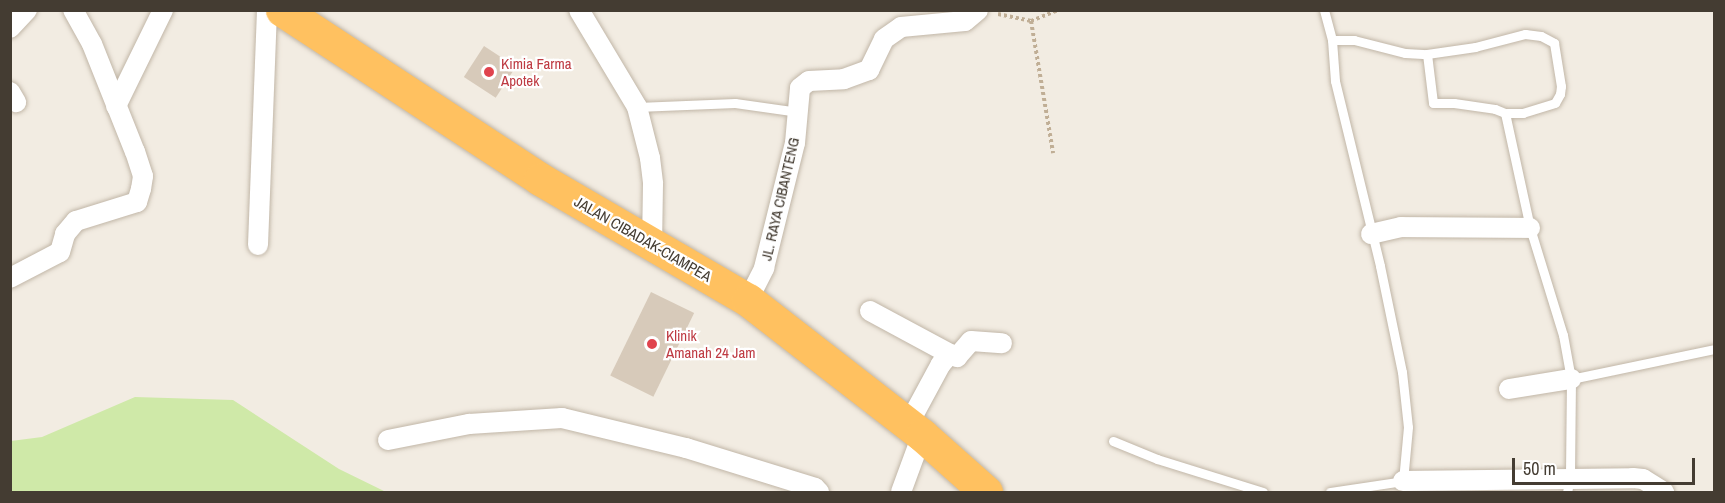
<!DOCTYPE html>
<html>
<head>
<meta charset="utf-8">
<style>
  body { margin:0 }
  #map { position:relative; width:1725px; height:503px; overflow:hidden; background:#f2ece2; font-family:"Archivo Narrow",sans-serif }
  div>[style] { position:absolute }
  .green>* { inset:0; background:#cfe9a8 }
  .building>* { inset:0; background:#d7caba; transform-origin:0 0 }
  .path>* { height:4px; margin-top:-2px; transform-origin:0; background:repeating-linear-gradient(90deg,#c0ae95 0 3px,transparent 0 6px) }
  .roads { filter:drop-shadow(0 0 2px #c1b6a7) drop-shadow(0 0 2px #c1b6a7) }
  .lane>* { height:9px; margin:-4.5px; padding:0 4.5px; transform-origin:4.5px; border-radius:4.5px; background:#fff }
  .street>* { height:20px; margin:-10px; padding:0 10px; transform-origin:10px; border-radius:10px; background:#fff }
  .highway>* { height:33px; margin:-16.5px; padding:0 16.5px; transform-origin:16.5px; border-radius:16.5px; background:#ffc160 }
  .dots>* { width:16px; height:16px; translate:-50% -50%; box-sizing:border-box; border:3px solid #fff; border-radius:50% }
  span { translate:-50% -50%; white-space:nowrap; text-align:center; line-height:1.15; -webkit-text-stroke:4.5px #fff; paint-order:stroke }
  .health-label { font-size:15px; color:#be3a42 }
  .left { translate:0 -50%; text-align:left }
  .street-label { font-size:15px; color:#443c32 }
  .frame { position:absolute; inset:0; border:12px solid #443c32; pointer-events:none }
  .scale { position:absolute; left:1512px; top:458px; width:183px; height:27px; box-sizing:border-box; border:3px solid #443c32; border-top:0; padding-left:8px; font-size:18px; line-height:21px; white-space:nowrap; color:#443c32; -webkit-text-stroke:4px #fff; paint-order:stroke }
</style>
</head>
<body>
<div id="map">
  <div class="green">
    <div style="clip-path:polygon(135px 397px,233px 400px,339px 469px,386px 492px,11px 492px,11px 441px,42px 437px)"></div>
  </div>
  <div class="building">
    <div style="left:484px;top:46px;width:38px;height:37px;rotate:33deg"></div>
    <div style="left:651px;top:292px;width:48px;height:93px;rotate:26deg"></div>
  </div>
  <div class="path">
    <div style="left:998px;top:14px;width:34px;rotate:12deg"></div>
    <div style="left:1031px;top:21px;width:29px;rotate:-22deg"></div>
    <div style="left:1031px;top:21px;width:134px;rotate:80.5deg"></div>
  </div>
  <div class="roads">
    <div class="lane">
      <div style="left:1324px;top:10px;width:31px;rotate:75deg"></div>
      <div style="left:1332px;top:40px;width:41px;rotate:85.8deg"></div>
      <div style="left:1335px;top:81px;width:190px;rotate:76.3deg"></div>
      <div style="left:1380px;top:266px;width:108px;rotate:78.3deg"></div>
      <div style="left:1402px;top:372px;width:55px;rotate:83.8deg"></div>
      <div style="left:1408px;top:427px;width:54px;rotate:95.3deg"></div>
      <div style="left:1403px;top:481px;width:74px;rotate:171.4deg"></div>
      <div style="left:1332px;top:40px;width:22px"></div>
      <div style="left:1354px;top:40px;width:53px;rotate:14.3deg"></div>
      <div style="left:1405px;top:53px;width:22px;rotate:3deg"></div>
      <div style="left:1427px;top:54px;width:49px;rotate:-8.3deg"></div>
      <div style="left:1475px;top:47px;width:52px;rotate:-14.6deg"></div>
      <div style="left:1525px;top:34px;width:16px;rotate:7deg"></div>
      <div style="left:1541px;top:36px;width:15px;rotate:28deg"></div>
      <div style="left:1554px;top:43px;width:44px;rotate:80.8deg"></div>
      <div style="left:1561px;top:86px;width:8px;rotate:97deg"></div>
      <div style="left:1560px;top:94px;width:10px;rotate:119deg"></div>
      <div style="left:1555px;top:103px;width:34px;rotate:163deg"></div>
      <div style="left:1523px;top:113px;width:18px;rotate:180deg"></div>
      <div style="left:1505px;top:113px;width:118px;rotate:77.7deg"></div>
      <div style="left:1530px;top:228px;width:112px;rotate:72.9deg"></div>
      <div style="left:1563px;top:335px;width:45px;rotate:79.7deg"></div>
      <div style="left:1571px;top:379px;width:100px;rotate:90.6deg"></div>
      <div style="left:1570px;top:479px;width:13px;rotate:103deg"></div>
      <div style="left:1427px;top:54px;width:49px;rotate:83deg"></div>
      <div style="left:1433px;top:103px;width:21px"></div>
      <div style="left:1454px;top:103px;width:41px;rotate:8.3deg"></div>
      <div style="left:1495px;top:109px;width:11px;rotate:22deg"></div>
      <div style="left:637px;top:107px;width:98px;rotate:-2.3deg"></div>
      <div style="left:735px;top:103px;width:64px;rotate:8.1deg"></div>
      <div style="left:1571px;top:379px;width:146px;rotate:-11.8deg"></div>
      <div style="left:1113px;top:441px;width:48px;rotate:22.2deg"></div>
      <div style="left:1157px;top:459px;width:111px;rotate:17.3deg"></div>
    </div>
    <div class="street">
      <div style="left:579px;top:10px;width:113px;rotate:59.1deg"></div>
      <div style="left:637px;top:107px;width:53px;rotate:75.7deg"></div>
      <div style="left:650px;top:158px;width:26px;rotate:83deg"></div>
      <div style="left:653px;top:184px;width:61px;rotate:90.9deg"></div>
      <div style="left:10px;top:28px;width:25px;rotate:-47deg"></div>
      <div style="left:10px;top:92px;width:12px;rotate:59deg"></div>
      <div style="left:116px;top:106px;width:107px;rotate:-63.9deg"></div>
      <div style="left:1371px;top:234px;width:31px;rotate:-13deg"></div>
      <div style="left:1401px;top:227px;width:129px;rotate:0.4deg"></div>
      <div style="left:258px;top:245px;width:235px;rotate:-87.8deg"></div>
      <div style="left:10px;top:278px;width:56px;rotate:-27.5deg"></div>
      <div style="left:60px;top:252px;width:19px;rotate:-74deg"></div>
      <div style="left:65px;top:234px;width:17px;rotate:-50deg"></div>
      <div style="left:76px;top:221px;width:64px;rotate:-17.3deg"></div>
      <div style="left:137px;top:202px;width:14px;rotate:-73deg"></div>
      <div style="left:141px;top:189px;width:13px;rotate:-81deg"></div>
      <div style="left:143px;top:176px;width:25px;rotate:-108deg"></div>
      <div style="left:135px;top:152px;width:116px;rotate:-111.7deg"></div>
      <div style="left:92px;top:44px;width:39px;rotate:-119deg"></div>
      <div style="left:748px;top:300px;width:36px;rotate:-63deg"></div>
      <div style="left:764px;top:268px;width:129px;rotate:-76.1deg"></div>
      <div style="left:795px;top:143px;width:55px;rotate:-84.8deg"></div>
      <div style="left:800px;top:88px;width:11px;rotate:-38deg"></div>
      <div style="left:809px;top:81px;width:35px;rotate:-3deg"></div>
      <div style="left:844px;top:79px;width:27px;rotate:-20deg"></div>
      <div style="left:869px;top:70px;width:34px;rotate:-64deg"></div>
      <div style="left:884px;top:39px;width:21px;rotate:-35deg"></div>
      <div style="left:901px;top:27px;width:64px;rotate:-5.4deg"></div>
      <div style="left:965px;top:21px;width:17px;rotate:-40deg"></div>
      <div style="left:870px;top:311px;width:91px;rotate:28.3deg"></div>
      <div style="left:1509px;top:389px;width:63px;rotate:-9.2deg"></div>
      <div style="left:908px;top:425px;width:69px;rotate:-61.6deg"></div>
      <div style="left:941px;top:364px;width:13px;rotate:-48deg"></div>
      <div style="left:950px;top:354px;width:8px;rotate:23deg"></div>
      <div style="left:957px;top:357px;width:21px;rotate:-49deg"></div>
      <div style="left:971px;top:341px;width:31px;rotate:4deg"></div>
      <div style="left:388px;top:440px;width:83px;rotate:-11.2deg"></div>
      <div style="left:469px;top:424px;width:93px;rotate:-3.7deg"></div>
      <div style="left:562px;top:418px;width:128px;rotate:13.6deg"></div>
      <div style="left:686px;top:448px;width:135px;rotate:17.2deg"></div>
      <div style="left:815px;top:488px;width:6px;rotate:45deg"></div>
      <div style="left:1403px;top:481px;width:230px;rotate:-0.7deg"></div>
      <div style="left:1633px;top:478px;width:10px;rotate:6deg"></div>
      <div style="left:1643px;top:479px;width:25px;rotate:32deg"></div>
      <div style="left:901px;top:492px;width:61px;rotate:-69.8deg"></div>
    </div>
    <div class="highway">
      <div style="left:282px;top:10px;width:308px;rotate:33.2deg"></div>
      <div style="left:540px;top:179px;width:241px;rotate:30.2deg"></div>
      <div style="left:748px;top:300px;width:220px;rotate:37.8deg"></div>
      <div style="left:922px;top:435px;width:86px;rotate:41.7deg"></div>
    </div>
  </div>
  <div class="dots">
    <div style="left:489px;top:72px;background:#e0444e"></div>
    <div style="left:652px;top:344px;background:#e0444e"></div>
  </div>
  <div class="health-label">
    <span class="left" style="left:501px;top:72px">Kimia Farma<br>Apotek</span>
    <span class="left" style="left:666px;top:344px">Klinik<br>Amanah 24 Jam</span>
  </div>
  <div class="street-label">
    <span style="left:780px;top:199px;rotate:-77deg">JL. RAYA CIBANTENG</span>
    <span style="left:643px;top:239px;rotate:30deg">JALAN CIBADAK-CIAMPEA</span>
  </div>
  <div class="frame"></div>
  <div class="scale">50 m</div>
</div>
</body>
</html>
